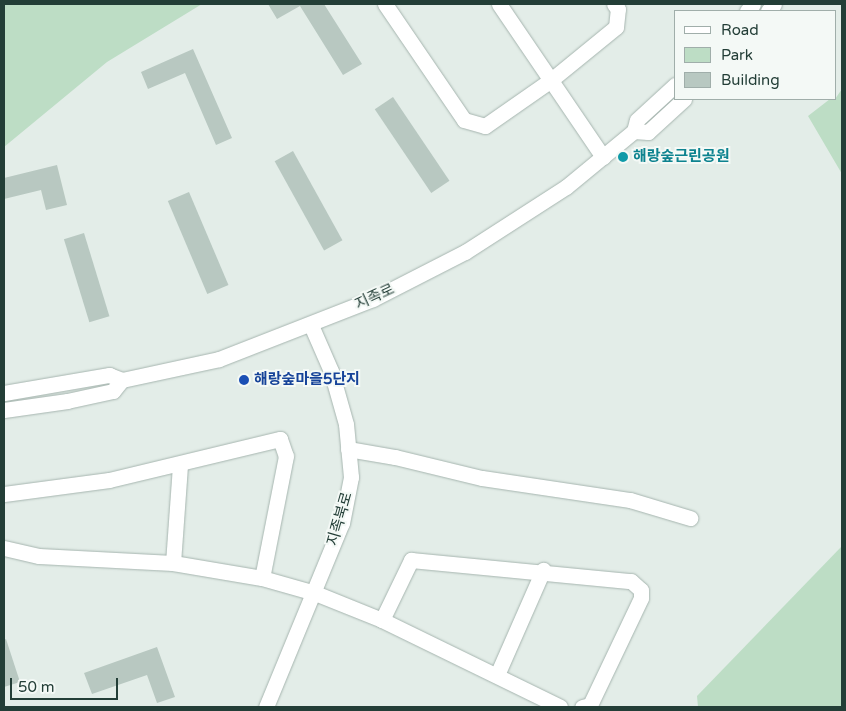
<!DOCTYPE html>
<html>
<head>
<meta charset="utf-8">
<style>
  body { margin:0 }
  #map { position:relative; width:846px; height:711px; overflow:hidden; background:#e3ede8; font-family:"Varela Round","Noto Sans KR",sans-serif }
  div>[style] { position:absolute }
  .green>* { inset:0; background:#bdddc5 }
  .building>* { inset:0; background:#b8c8c1; transform-origin:0 0 }
  .roads { filter:drop-shadow(0 0 1px #a6b5af) drop-shadow(0 0 1px #a6b5af) }
  .minor>* { height:15px; margin:-7.5px; padding:0 7.5px; transform-origin:7.5px; border-radius:7.5px; background:#fff }
  .dots>* { width:14px; height:14px; translate:-50% -50%; box-sizing:border-box; border:2px solid #f4f9f6; border-radius:50% }
  span { translate:-50% -50%; white-space:nowrap; text-align:center; line-height:1.15; -webkit-text-stroke:4px #f4f9f6; paint-order:stroke }
  .culture-label { font-size:15px; color:#0d838f; font-weight:700 }
  .left { translate:0 -50%; text-align:left }
  .street-label { font-size:15px; color:#233e37 }
  .transit-label { font-size:15px; color:#164399; font-weight:700 }
  .frame { position:absolute; inset:0; border:5px solid #233e37; pointer-events:none }
  .legend { position:absolute; left:674px; top:10px; width:162px; height:90px; box-sizing:border-box; background:#f4f9f6; border:1px solid #a0aeaa; margin:0; padding:6px 9px; list-style:none; font-size:15px; color:#233e37 }
  .legend li { display:flex; align-items:center; gap:10px; height:25px }
  .legend b { width:25px; border:1px solid #a0aeaa }
  .scale { position:absolute; left:10px; top:678px; width:108px; height:22px; box-sizing:border-box; border:2px solid #233e37; border-top:0; padding-left:6px; font-size:15px; line-height:18px; white-space:nowrap; color:#233e37; -webkit-text-stroke:4px #f4f9f6; paint-order:stroke }
</style>
</head>
<body>
<div id="map">
  <div class="green">
    <div style="clip-path:polygon(4px 4px,202px 4px,107px 62px,4px 147px)"></div>
    <div style="clip-path:polygon(842px 89px,842px 174px,808px 116px,830px 99px,835px 99px)"></div>
    <div style="clip-path:polygon(842px 546px,842px 707px,698px 707px,697px 696px)"></div>
  </div>
  <div class="building">
    <div style="clip-path:polygon(268px 4px,324px 4px,362px 64px,343px 75px,300px 6px,277px 19px)"></div>
    <div style="clip-path:polygon(193px 49px,232px 138px,216px 145px,185px 73px,148px 89px,141px 72px)"></div>
    <div style="left:393px;top:97px;width:101px;height:22px;rotate:56deg"></div>
    <div style="left:293px;top:151px;width:102px;height:21px;rotate:61deg"></div>
    <div style="clip-path:polygon(57px 165px,67px 205px,46px 210px,41px 190px,4px 199px,4px 178px)"></div>
    <div style="left:189px;top:192px;width:101px;height:23px;rotate:67deg"></div>
    <div style="left:84px;top:233px;width:87px;height:21px;rotate:73deg"></div>
    <div style="clip-path:polygon(6px 639px,20px 682px,4px 687px,4px 640px)"></div>
    <div style="clip-path:polygon(157px 647px,175px 697px,157px 703px,147px 675px,92px 694px,84px 673px)"></div>
  </div>
  <div class="roads">
    <div class="minor">
      <div style="left:385px;top:4px;width:140px;rotate:55.7deg"></div>
      <div style="left:464px;top:120px;width:22px;rotate:16deg"></div>
      <div style="left:485px;top:126px;width:80px;rotate:-34.9deg"></div>
      <div style="left:551px;top:80px;width:84px;rotate:-39.2deg"></div>
      <div style="left:616px;top:27px;width:18px;rotate:-84deg"></div>
      <div style="left:618px;top:9px;width:6px;rotate:-129deg"></div>
      <div style="left:499px;top:4px;width:185px;rotate:55.8deg"></div>
      <div style="left:747px;top:11px;width:9px;rotate:-49deg"></div>
      <div style="left:768px;top:11px;width:9px;rotate:-49deg"></div>
      <div style="left:634px;top:131px;width:14px;rotate:4deg"></div>
      <div style="left:648px;top:132px;width:49px;rotate:-42.5deg"></div>
      <div style="left:4px;top:393px;width:107px;rotate:-9.7deg"></div>
      <div style="left:109px;top:375px;width:14px;rotate:21deg"></div>
      <div style="left:122px;top:380px;width:99px;rotate:-12.2deg"></div>
      <div style="left:219px;top:359px;width:165px;rotate:-21.3deg"></div>
      <div style="left:373px;top:299px;width:103px;rotate:-27.1deg"></div>
      <div style="left:465px;top:252px;width:120px;rotate:-32.8deg"></div>
      <div style="left:566px;top:187px;width:88px;rotate:-39.5deg"></div>
      <div style="left:634px;top:131px;width:11px;rotate:-75deg"></div>
      <div style="left:637px;top:120px;width:52px;rotate:-42.6deg"></div>
      <div style="left:4px;top:410px;width:64px;rotate:-8.1deg"></div>
      <div style="left:67px;top:401px;width:47px;rotate:-12.3deg"></div>
      <div style="left:113px;top:391px;width:14px;rotate:-51deg"></div>
      <div style="left:348px;top:449px;width:48px;rotate:9.7deg"></div>
      <div style="left:395px;top:457px;width:89px;rotate:13.6deg"></div>
      <div style="left:482px;top:478px;width:150px;rotate:8.5deg"></div>
      <div style="left:630px;top:500px;width:63px;rotate:16.7deg"></div>
      <div style="left:4px;top:494px;width:106px;rotate:-7.6deg"></div>
      <div style="left:109px;top:480px;width:176px;rotate:-13.5deg"></div>
      <div style="left:280px;top:439px;width:18px;rotate:71deg"></div>
      <div style="left:286px;top:456px;width:124px;rotate:101.1deg"></div>
      <div style="left:4px;top:548px;width:36px;rotate:13deg"></div>
      <div style="left:39px;top:556px;width:134px;rotate:3deg"></div>
      <div style="left:173px;top:563px;width:90px;rotate:9.6deg"></div>
      <div style="left:262px;top:578px;width:55px;rotate:15.8deg"></div>
      <div style="left:315px;top:593px;width:72px;rotate:21.9deg"></div>
      <div style="left:382px;top:620px;width:198px;rotate:26deg"></div>
      <div style="left:173px;top:563px;width:98px;rotate:-85.9deg"></div>
      <div style="left:382px;top:620px;width:67px;rotate:-64.2deg"></div>
      <div style="left:411px;top:560px;width:221px;rotate:5.5deg"></div>
      <div style="left:631px;top:581px;width:13px;rotate:42deg"></div>
      <div style="left:641px;top:590px;width:8px;rotate:90deg"></div>
      <div style="left:641px;top:598px;width:119px;rotate:115.5deg"></div>
      <div style="left:590px;top:705px;width:8px;rotate:166deg"></div>
      <div style="left:497px;top:675px;width:115px;rotate:-66.3deg"></div>
      <div style="left:266px;top:707px;width:199px;rotate:-67.6deg"></div>
      <div style="left:342px;top:523px;width:47px;rotate:-78.9deg"></div>
      <div style="left:351px;top:477px;width:53px;rotate:-95.4deg"></div>
      <div style="left:346px;top:424px;width:55px;rotate:-105.8deg"></div>
      <div style="left:331px;top:371px;width:50px;rotate:-113.5deg"></div>
    </div>
  </div>
  <div class="dots">
    <div style="left:623px;top:157px;background:#0f9aa8"></div>
    <div style="left:244px;top:380px;background:#1a4fb4"></div>
  </div>
  <div class="culture-label">
    <span class="left" style="left:633px;top:157px">해랑숲근린공원</span>
  </div>
  <div class="street-label">
    <span style="left:375px;top:297px;rotate:-25deg">지족로</span>
    <span style="left:340px;top:519px;rotate:-74deg">지족북로</span>
  </div>
  <div class="transit-label">
    <span class="left" style="left:254px;top:380px">해랑숲마을5단지</span>
  </div>
  <div class="frame"></div>
  <ul class="legend">
  <li><b style="height:6px;background:#fff"></b>Road</li>
  <li><b style="height:14px;background:#bdddc5"></b>Park</li>
  <li><b style="height:14px;background:#b8c8c1"></b>Building</li>
  </ul>
  <div class="scale">50 m</div>
</div>
</body>
</html>
